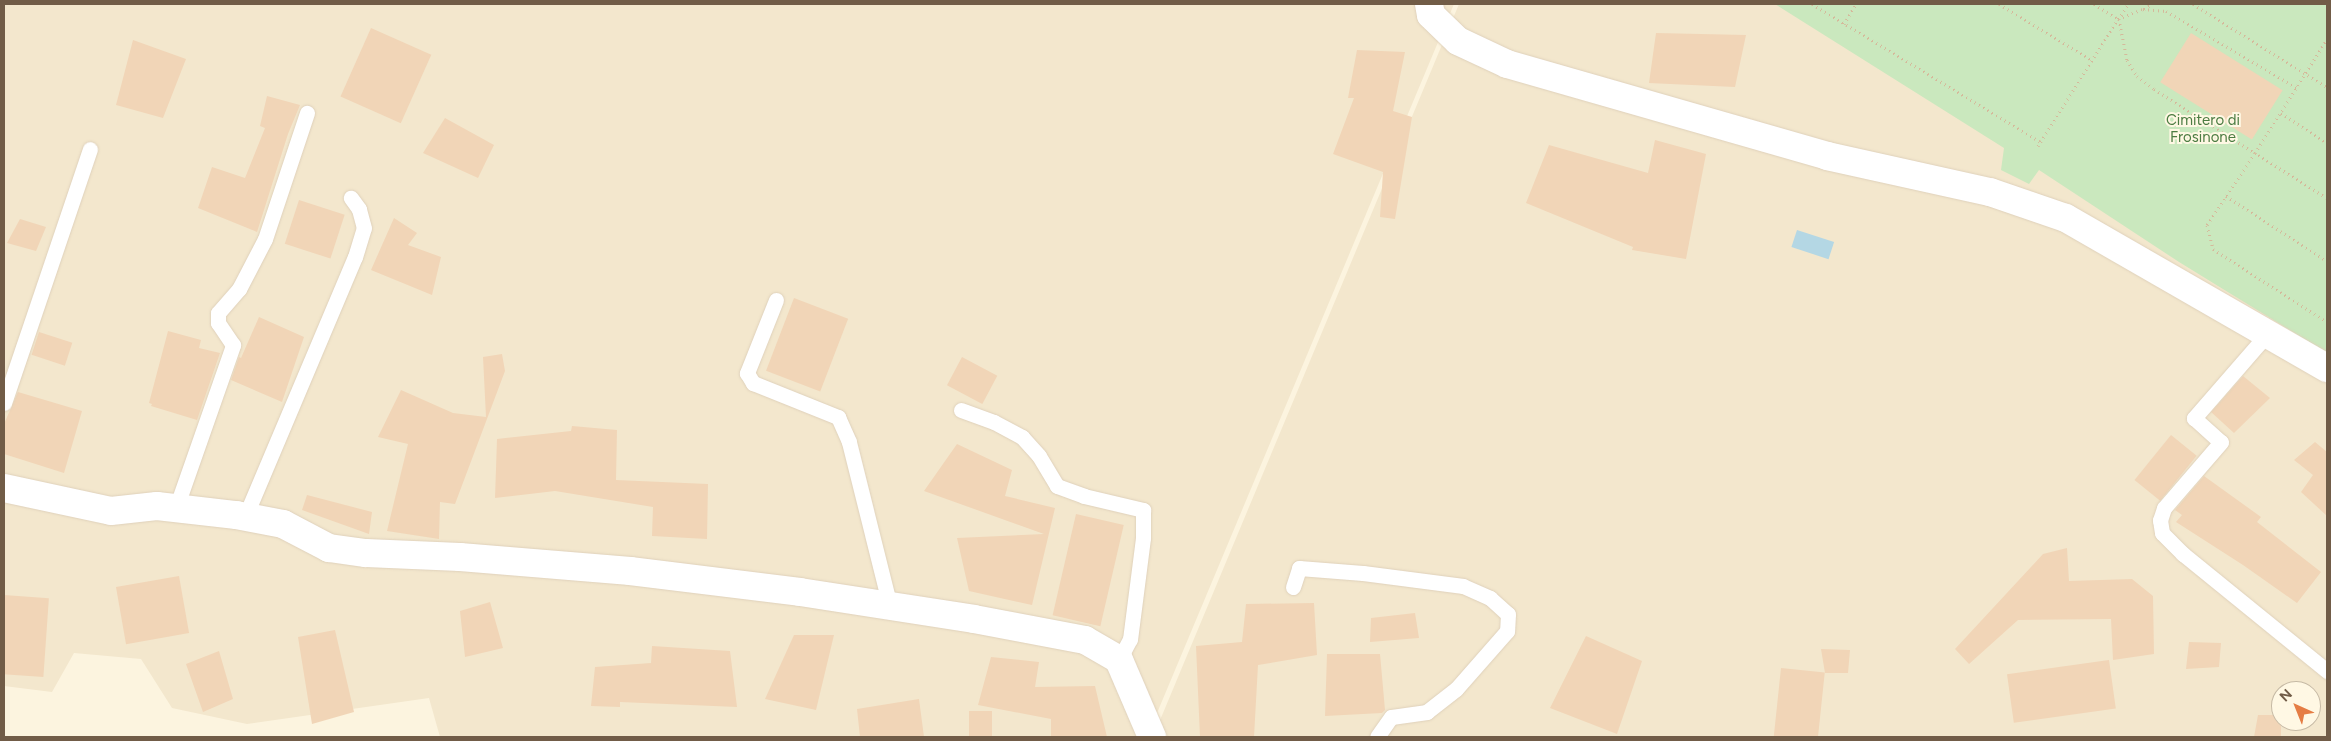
<!DOCTYPE html>
<html>
<head>
<meta charset="utf-8">
<style>
  body { margin:0 }
  #map { position:relative; width:2331px; height:741px; overflow:hidden; background:#fcf4df; font-family:Figtree,sans-serif }
  div>[style] { position:absolute }
  .residential>* { inset:0; background:#f3e7cd }
  .green>* { inset:0; background:#cae8be }
  .water>* { inset:0; background:#b4d7e4; transform-origin:0 0 }
  .building>* { inset:0; background:#f1d5b7; transform-origin:0 0 }
  .path>* { height:3px; margin-top:-1.5px; transform-origin:0; background:repeating-linear-gradient(90deg,#d5b99b 0 1px,transparent 0 5px) }
  .roads { filter:drop-shadow(0 0 1px #dfd1bb) drop-shadow(0 0 1px #dfd1bb) }
  .lane>* { height:15px; margin:-7.5px; padding:0 7.5px; transform-origin:7.5px; border-radius:7.5px; background:#fff }
  .street>* { height:28px; margin:-14px; padding:0 14px; transform-origin:14px; border-radius:14px; background:#fff }
  span { translate:-50% -50%; white-space:nowrap; text-align:center; line-height:1.15; -webkit-text-stroke:4px #fff8e4; paint-order:stroke }
  .park-label { font-size:15px; color:#4c7c42 }
  .frame { position:absolute; inset:0; border:5px solid #715c47; pointer-events:none }
  .north { position:absolute; left:2271px; top:681px; width:50px; height:50px; box-sizing:border-box; background:#fff8e4; border:1px solid #c6baa5; border-radius:50%; rotate:316deg; font-size:14px; font-weight:700; line-height:20px; text-align:center; color:#715c47 }
  .north::after { content:''; display:block; margin:auto; width:18px; height:22px; background:#e57d44; clip-path:polygon(50% 0,100% 100%,50% 72%,0 100%) }
</style>
</head>
<body>
<div id="map">
  <div class="residential">
    <div style="clip-path:polygon(4px 4px,1454px 4px,1147px 737px,440px 737px,429px 698px,247px 724px,172px 708px,141px 659px,74px 653px,52px 692px,4px 686px)"></div>
    <div style="clip-path:polygon(evenodd,1459px 4px,2327px 4px,2327px 737px,1153px 737px,1459px 4px,2281px 691px,2311px 691px,2311px 721px,2281px 721px,2281px 691px)"></div>
  </div>
  <div class="green">
    <div style="clip-path:polygon(1775px 4px,2327px 4px,2327px 353px,2179px 262px,2039px 170px,2029px 184px,2001px 170px,2004px 148px)"></div>
  </div>
  <div class="water">
    <div style="left:1797px;top:230px;width:39px;height:18px;rotate:18deg"></div>
  </div>
  <div class="building">
    <div style="left:371px;top:28px;width:66px;height:75px;rotate:24deg"></div>
    <div style="clip-path:polygon(1656px 33px,1746px 35px,1735px 87px,1649px 83px)"></div>
    <div style="left:2191px;top:33px;width:108px;height:58px;rotate:32deg"></div>
    <div style="clip-path:polygon(133px 40px,186px 59px,163px 118px,116px 105px)"></div>
    <div style="clip-path:polygon(1357px 50px,1405px 52px,1393px 111px,1412px 117px,1395px 219px,1380px 217px,1383px 172px,1333px 154px,1354px 98px,1348px 98px)"></div>
    <div style="clip-path:polygon(267px 96px,300px 105px,288px 134px,257px 232px,198px 208px,212px 167px,245px 178px,265px 128px,260px 126px)"></div>
    <div style="clip-path:polygon(445px 118px,494px 145px,478px 178px,423px 153px)"></div>
    <div style="clip-path:polygon(1655px 140px,1706px 154px,1686px 259px,1632px 250px,1633px 247px,1526px 203px,1549px 145px,1648px 173px)"></div>
    <div style="left:299px;top:200px;width:48px;height:46px;rotate:18deg"></div>
    <div style="clip-path:polygon(394px 218px,417px 233px,408px 245px,441px 257px,432px 295px,371px 270px)"></div>
    <div style="clip-path:polygon(20px 219px,46px 227px,36px 251px,7px 243px)"></div>
    <div style="left:794px;top:298px;width:58px;height:78px;rotate:21deg"></div>
    <div style="clip-path:polygon(259px 317px,304px 337px,282px 402px,231px 380px,239px 357px,241px 358px)"></div>
    <div style="clip-path:polygon(168px 331px,201px 340px,199px 348px,220px 353px,197px 420px,151px 406px,152px 404px,149px 403px)"></div>
    <div style="left:39px;top:332px;width:35px;height:24px;rotate:18deg"></div>
    <div style="clip-path:polygon(502px 354px,505px 371px,455px 504px,440px 502px,439px 539px,387px 531px,408px 444px,378px 437px,401px 390px,453px 413px,486px 417px,483px 357px)"></div>
    <div style="left:962px;top:357px;width:40px;height:32px;rotate:28deg"></div>
    <div style="clip-path:polygon(2243px 376px,2270px 398px,2234px 433px,2211px 412px)"></div>
    <div style="clip-path:polygon(18px 392px,82px 411px,64px 473px,4px 454px,4px 424px)"></div>
    <div style="clip-path:polygon(572px 426px,617px 430px,616px 480px,708px 484px,707px 539px,652px 536px,653px 507px,555px 491px,495px 498px,497px 439px,571px 431px)"></div>
    <div style="left:2171px;top:435px;width:33px;height:58px;rotate:39deg"></div>
    <div style="clip-path:polygon(2315px 442px,2327px 452px,2327px 516px,2301px 492px,2313px 475px,2294px 460px)"></div>
    <div style="clip-path:polygon(957px 444px,1012px 470px,1005px 496px,1055px 508px,1032px 605px,969px 591px,957px 538px,1044px 534px,924px 491px)"></div>
    <div style="clip-path:polygon(2204px 476px,2261px 517px,2257px 522px,2321px 572px,2297px 603px,2243px 565px,2176px 522px,2182px 515px,2175px 510px)"></div>
    <div style="clip-path:polygon(307px 495px,372px 512px,369px 534px,302px 510px)"></div>
    <div style="left:1076px;top:514px;width:49px;height:104px;rotate:13deg"></div>
    <div style="clip-path:polygon(2067px 548px,2069px 581px,2132px 579px,2153px 596px,2154px 654px,2113px 660px,2111px 619px,2018px 620px,1969px 664px,1955px 649px,2043px 554px)"></div>
    <div style="left:179px;top:576px;width:58px;height:64px;rotate:80deg"></div>
    <div style="left:4px;top:595px;width:45px;height:79px;rotate:4deg"></div>
    <div style="clip-path:polygon(490px 602px,503px 648px,465px 657px,460px 611px)"></div>
    <div style="clip-path:polygon(1314px 603px,1317px 655px,1258px 665px,1254px 737px,1200px 737px,1196px 646px,1242px 642px,1246px 604px)"></div>
    <div style="clip-path:polygon(1415px 613px,1419px 638px,1370px 642px,1371px 618px)"></div>
    <div style="clip-path:polygon(335px 630px,354px 712px,312px 724px,298px 637px)"></div>
    <div style="clip-path:polygon(794px 635px,834px 635px,816px 710px,765px 699px)"></div>
    <div style="clip-path:polygon(1586px 636px,1642px 661px,1617px 734px,1550px 708px)"></div>
    <div style="clip-path:polygon(2189px 642px,2221px 643px,2219px 667px,2186px 669px)"></div>
    <div style="clip-path:polygon(652px 646px,730px 651px,737px 707px,620px 702px,620px 707px,591px 706px,595px 667px,651px 663px)"></div>
    <div style="clip-path:polygon(1821px 649px,1850px 650px,1848px 673px,1825px 673px)"></div>
    <div style="clip-path:polygon(219px 651px,233px 699px,203px 712px,186px 664px)"></div>
    <div style="clip-path:polygon(1327px 654px,1380px 654px,1385px 710px,1382px 713px,1325px 716px)"></div>
    <div style="clip-path:polygon(991px 657px,1039px 662px,1035px 687px,1095px 686px,1107px 737px,1051px 737px,1051px 719px,978px 705px)"></div>
    <div style="left:2109px;top:660px;width:49px;height:103px;rotate:82deg"></div>
    <div style="left:1781px;top:668px;width:44px;height:70px;rotate:6deg"></div>
    <div style="clip-path:polygon(919px 699px,924px 737px,860px 737px,857px 709px)"></div>
    <div style="left:992px;top:711px;width:26px;height:23px;rotate:90deg"></div>
    <div style="clip-path:polygon(2258px 715px,2281px 715px,2281px 737px,2254px 737px)"></div>
  </div>
  <div class="path">
    <div style="left:1812px;top:4px;width:267px;rotate:31.1deg"></div>
    <div style="left:1999px;top:4px;width:109px;rotate:31.1deg"></div>
    <div style="left:2094px;top:4px;width:28px;rotate:32deg"></div>
    <div style="left:2118px;top:19px;width:18px;rotate:-56deg"></div>
    <div style="left:2193px;top:4px;width:158px;rotate:31.8deg"></div>
    <div style="left:2144px;top:9px;width:9px;rotate:-32deg"></div>
    <div style="left:2119px;top:19px;width:42px;rotate:79deg"></div>
    <div style="left:2127px;top:60px;width:19px;rotate:58deg"></div>
    <div style="left:2137px;top:76px;width:21px;rotate:37deg"></div>
    <div style="left:2154px;top:89px;width:120px;rotate:32.4deg"></div>
    <div style="left:2255px;top:153px;width:135px;rotate:-57.7deg"></div>
    <div style="left:1844px;top:24px;width:23px;rotate:-59deg"></div>
    <div style="left:2281px;top:113px;width:55px;rotate:33.1deg"></div>
    <div style="left:2038px;top:146px;width:150px;rotate:-57.8deg"></div>
    <div style="left:2118px;top:19px;width:27px;rotate:-22deg"></div>
    <div style="left:2143px;top:9px;width:23px;rotate:5deg"></div>
    <div style="left:2166px;top:11px;width:152px;rotate:30.4deg"></div>
    <div style="left:2226px;top:196px;width:120px;rotate:32.8deg"></div>
    <div style="left:2327px;top:198px;width:85px;rotate:-148deg"></div>
    <div style="left:2255px;top:153px;width:87px;rotate:123.7deg"></div>
    <div style="left:2207px;top:225px;width:25px;rotate:76deg"></div>
    <div style="left:2213px;top:249px;width:135px;rotate:32.6deg"></div>
  </div>
  <div class="roads">
    <div class="lane">
      <div style="left:776px;top:300px;width:79px;rotate:111.7deg"></div>
      <div style="left:747px;top:373px;width:12px;rotate:59deg"></div>
      <div style="left:753px;top:383px;width:92px;rotate:21.8deg"></div>
      <div style="left:838px;top:417px;width:27px;rotate:66deg"></div>
      <div style="left:849px;top:442px;width:169px;rotate:76deg"></div>
      <div style="left:2268px;top:333px;width:113px;rotate:131deg"></div>
      <div style="left:2194px;top:418px;width:36px;rotate:42deg"></div>
      <div style="left:2221px;top:442px;width:87px;rotate:130.8deg"></div>
      <div style="left:2164px;top:508px;width:13px;rotate:108deg"></div>
      <div style="left:2160px;top:520px;width:13px;rotate:81deg"></div>
      <div style="left:2162px;top:533px;width:30px;rotate:45deg"></div>
      <div style="left:2183px;top:554px;width:186px;rotate:39.1deg"></div>
      <div style="left:4px;top:403px;width:268px;rotate:-71.3deg"></div>
      <div style="left:961px;top:410px;width:35px;rotate:20deg"></div>
      <div style="left:994px;top:422px;width:32px;rotate:28deg"></div>
      <div style="left:1022px;top:437px;width:25px;rotate:48deg"></div>
      <div style="left:1039px;top:456px;width:35px;rotate:59deg"></div>
      <div style="left:1057px;top:486px;width:29px;rotate:20deg"></div>
      <div style="left:1084px;top:496px;width:61px;rotate:13.3deg"></div>
      <div style="left:1143px;top:510px;width:28px;rotate:90deg"></div>
      <div style="left:1143px;top:538px;width:102px;rotate:97.3deg"></div>
      <div style="left:1130px;top:639px;width:24px;rotate:118deg"></div>
      <div style="left:176px;top:508px;width:173px;rotate:-70.7deg"></div>
      <div style="left:233px;top:345px;width:27px;rotate:-124deg"></div>
      <div style="left:218px;top:323px;width:10px;rotate:-90deg"></div>
      <div style="left:218px;top:313px;width:32px;rotate:-49deg"></div>
      <div style="left:239px;top:289px;width:56px;rotate:-62.5deg"></div>
      <div style="left:265px;top:239px;width:133px;rotate:-71.6deg"></div>
      <div style="left:245px;top:517px;width:282px;rotate:-67.1deg"></div>
      <div style="left:355px;top:257px;width:30px;rotate:-73deg"></div>
      <div style="left:364px;top:228px;width:20px;rotate:-105deg"></div>
      <div style="left:359px;top:209px;width:14px;rotate:-126deg"></div>
      <div style="left:1293px;top:587px;width:20px;rotate:-72deg"></div>
      <div style="left:1299px;top:568px;width:64px;rotate:4.5deg"></div>
      <div style="left:1363px;top:573px;width:101px;rotate:7.4deg"></div>
      <div style="left:1463px;top:586px;width:30px;rotate:24deg"></div>
      <div style="left:1490px;top:598px;width:24px;rotate:42deg"></div>
      <div style="left:1508px;top:614px;width:17px;rotate:93deg"></div>
      <div style="left:1507px;top:631px;width:77px;rotate:131.3deg"></div>
      <div style="left:1456px;top:689px;width:37px;rotate:142deg"></div>
      <div style="left:1427px;top:712px;width:36px;rotate:172deg"></div>
      <div style="left:1391px;top:717px;width:24px;rotate:125deg"></div>
    </div>
    <div class="street">
      <div style="left:1429px;top:4px;width:11px;rotate:80deg"></div>
      <div style="left:1431px;top:15px;width:37px;rotate:44deg"></div>
      <div style="left:1458px;top:41px;width:54px;rotate:25.1deg"></div>
      <div style="left:1507px;top:64px;width:333px;rotate:16deg"></div>
      <div style="left:1827px;top:156px;width:167px;rotate:12.5deg"></div>
      <div style="left:1990px;top:192px;width:80px;rotate:18.9deg"></div>
      <div style="left:2066px;top:218px;width:301px;rotate:29.9deg"></div>
      <div style="left:4px;top:488px;width:109px;rotate:12.1deg"></div>
      <div style="left:111px;top:511px;width:46px;rotate:-6.2deg"></div>
      <div style="left:157px;top:506px;width:80px;rotate:6.5deg"></div>
      <div style="left:236px;top:515px;width:48px;rotate:10.8deg"></div>
      <div style="left:283px;top:524px;width:52px;rotate:27.6deg"></div>
      <div style="left:329px;top:548px;width:37px;rotate:8deg"></div>
      <div style="left:366px;top:553px;width:94px;rotate:2.4deg"></div>
      <div style="left:460px;top:557px;width:171px;rotate:4.7deg"></div>
      <div style="left:630px;top:571px;width:171px;rotate:7deg"></div>
      <div style="left:800px;top:592px;width:176px;rotate:8.8deg"></div>
      <div style="left:974px;top:619px;width:113px;rotate:10.7deg"></div>
      <div style="left:1085px;top:640px;width:39px;rotate:30deg"></div>
      <div style="left:1119px;top:660px;width:84px;rotate:66.8deg"></div>
    </div>
  </div>
  <div class="park-label">
    <span style="left:2203px;top:129px">Cimitero di<br>Frosinone</span>
  </div>
  <div class="frame"></div>
  <div class="north">N</div>
</div>
</body>
</html>
